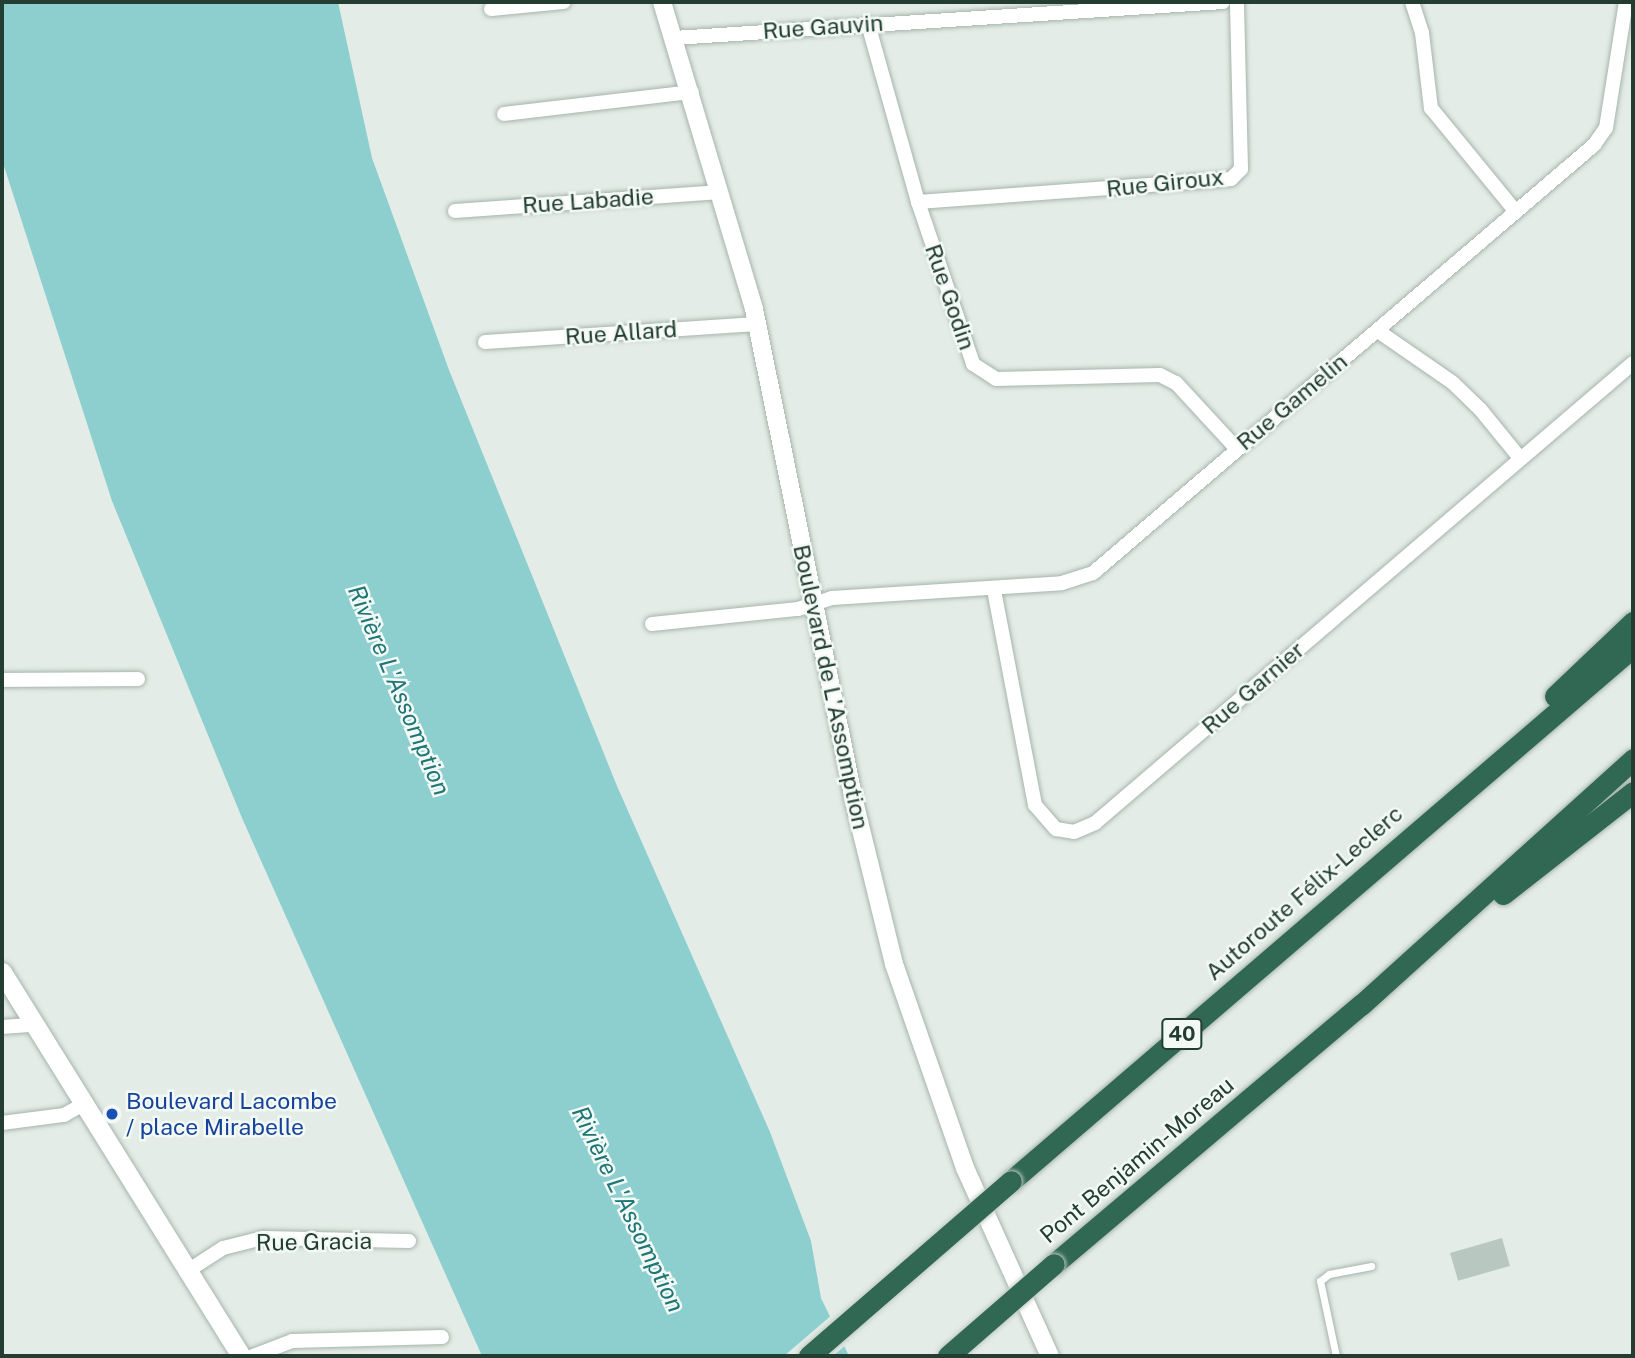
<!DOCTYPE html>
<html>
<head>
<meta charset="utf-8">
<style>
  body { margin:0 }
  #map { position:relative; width:1635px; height:1358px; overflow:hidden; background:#e3ece6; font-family:"Public Sans",sans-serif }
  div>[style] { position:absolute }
  .water>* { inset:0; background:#8dcfcf }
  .pier>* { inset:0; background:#e3ece6 }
  .building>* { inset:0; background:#b8c7bf; transform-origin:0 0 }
  .roads { filter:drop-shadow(0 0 2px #a6b4ac) drop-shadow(0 0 2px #a6b4ac) }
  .service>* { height:7px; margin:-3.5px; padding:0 3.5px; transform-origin:3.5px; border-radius:3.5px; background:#fff }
  .minor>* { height:14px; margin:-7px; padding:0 7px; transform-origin:7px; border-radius:7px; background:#fff }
  .tertiary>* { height:18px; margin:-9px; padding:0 9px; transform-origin:9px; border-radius:9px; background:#fff }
  .secondary>* { height:19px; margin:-9.5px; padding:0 9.5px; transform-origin:9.5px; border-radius:9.5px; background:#fff }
  .motorway>* { height:21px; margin:-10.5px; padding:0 10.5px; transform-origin:10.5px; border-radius:10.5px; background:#306853 }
  .bridges { filter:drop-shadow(0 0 2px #c1c9c6) drop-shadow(0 0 2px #c1c9c6) }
  .motorway-bridge>* { height:21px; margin:-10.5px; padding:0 10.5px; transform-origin:10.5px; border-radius:10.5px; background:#306853 }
  .dots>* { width:19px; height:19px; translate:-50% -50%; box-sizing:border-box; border:4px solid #f3f9f5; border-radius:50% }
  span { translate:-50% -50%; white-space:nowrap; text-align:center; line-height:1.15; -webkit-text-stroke:5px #f3f9f5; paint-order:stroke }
  .shield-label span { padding:2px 5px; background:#f3f9f5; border:2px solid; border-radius:5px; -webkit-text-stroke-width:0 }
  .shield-label { font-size:21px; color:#233d32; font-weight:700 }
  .street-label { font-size:23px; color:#233d32 }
  .transit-label { font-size:23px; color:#164399 }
  .left { translate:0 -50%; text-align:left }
  .water-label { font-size:24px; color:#1f7677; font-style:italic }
  .frame { position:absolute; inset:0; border:4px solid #233d32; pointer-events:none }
</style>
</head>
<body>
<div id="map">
  <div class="water">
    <div style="clip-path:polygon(2px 2px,338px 2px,372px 158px,449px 370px,617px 786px,770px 1132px,811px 1241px,821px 1298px,849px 1356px,482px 1356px,242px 818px,112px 501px,2px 160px)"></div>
  </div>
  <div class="pier">
    <div style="clip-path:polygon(833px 1314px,847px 1344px,833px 1356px,784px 1356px)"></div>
  </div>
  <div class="building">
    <div style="left:1502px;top:1238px;width:29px;height:54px;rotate:74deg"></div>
  </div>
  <div class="roads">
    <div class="service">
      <div style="left:1336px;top:1356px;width:77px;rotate:-102deg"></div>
      <div style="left:1320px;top:1281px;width:11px;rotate:-38deg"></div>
      <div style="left:1329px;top:1274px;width:43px;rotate:-10.8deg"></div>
    </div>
    <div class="minor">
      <div style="left:1412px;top:2px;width:33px;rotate:72deg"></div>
      <div style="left:1422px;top:33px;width:76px;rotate:83.2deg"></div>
      <div style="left:1431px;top:108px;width:134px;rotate:50.7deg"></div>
      <div style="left:491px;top:9px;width:73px;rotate:-5.5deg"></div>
      <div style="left:868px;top:24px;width:185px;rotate:74.3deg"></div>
      <div style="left:918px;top:202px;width:171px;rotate:71.2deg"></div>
      <div style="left:973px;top:364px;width:27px;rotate:33deg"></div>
      <div style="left:996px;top:379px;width:164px;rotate:-1.4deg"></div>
      <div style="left:1160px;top:375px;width:18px;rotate:27deg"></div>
      <div style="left:1176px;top:383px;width:88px;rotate:47.3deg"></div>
      <div style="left:674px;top:38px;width:550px;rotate:-3.75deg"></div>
      <div style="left:504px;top:114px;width:189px;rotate:-6.7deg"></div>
      <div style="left:918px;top:202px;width:314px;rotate:-4.2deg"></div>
      <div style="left:1231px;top:179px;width:14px;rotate:-45deg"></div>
      <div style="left:1241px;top:169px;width:167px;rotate:-91.4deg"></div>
      <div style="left:455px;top:211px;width:266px;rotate:-4.1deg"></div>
      <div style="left:1378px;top:331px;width:91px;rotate:34.7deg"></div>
      <div style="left:1453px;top:383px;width:37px;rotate:44deg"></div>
      <div style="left:1480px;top:409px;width:63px;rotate:50.8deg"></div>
      <div style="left:485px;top:342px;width:273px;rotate:-3.8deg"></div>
      <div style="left:994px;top:590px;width:219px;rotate:79.2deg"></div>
      <div style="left:1035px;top:805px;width:32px;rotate:49deg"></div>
      <div style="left:1056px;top:829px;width:18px;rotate:9deg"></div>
      <div style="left:1074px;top:832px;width:23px;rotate:-23deg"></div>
      <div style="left:1095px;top:823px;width:708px;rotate:-40.53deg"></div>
      <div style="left:652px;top:624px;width:147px;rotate:-5.9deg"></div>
      <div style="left:798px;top:609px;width:36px;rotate:-18deg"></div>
      <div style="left:832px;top:598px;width:230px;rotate:-3.7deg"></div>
      <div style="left:1062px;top:583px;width:33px;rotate:-18deg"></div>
      <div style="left:1093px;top:573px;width:659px;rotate:-40.51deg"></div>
      <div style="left:1594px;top:145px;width:21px;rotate:-55deg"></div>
      <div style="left:1606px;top:128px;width:128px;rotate:-81deg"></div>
      <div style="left:2px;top:680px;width:136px;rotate:-0.4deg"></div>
      <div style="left:2px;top:1027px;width:31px;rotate:-4deg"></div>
      <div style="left:2px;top:1123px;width:63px;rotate:-7.4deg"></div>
      <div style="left:64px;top:1115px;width:25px;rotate:-29deg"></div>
      <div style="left:186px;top:1272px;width:44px;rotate:-33deg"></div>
      <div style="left:223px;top:1248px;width:41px;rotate:-14deg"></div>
      <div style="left:263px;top:1238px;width:146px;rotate:1.2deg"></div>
      <div style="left:253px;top:1356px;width:42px;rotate:-21deg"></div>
      <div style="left:292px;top:1341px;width:150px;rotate:-1.5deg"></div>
    </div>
    <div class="tertiary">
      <div style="left:662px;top:2px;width:320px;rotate:73.3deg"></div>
      <div style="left:754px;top:309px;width:498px;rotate:78.5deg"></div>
      <div style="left:853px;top:797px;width:172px;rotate:76.2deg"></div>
      <div style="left:894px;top:964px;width:216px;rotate:70.8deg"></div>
      <div style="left:965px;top:1168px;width:206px;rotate:65.7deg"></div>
    </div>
    <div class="secondary">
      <div style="left:2px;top:972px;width:452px;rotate:58.1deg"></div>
    </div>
    <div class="motorway">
      <div style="left:1555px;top:696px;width:108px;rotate:-43.5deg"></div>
      <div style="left:1503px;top:894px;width:165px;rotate:-38.1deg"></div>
      <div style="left:1011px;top:1181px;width:820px;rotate:-40.65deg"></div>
      <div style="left:1054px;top:1264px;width:402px;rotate:-40.2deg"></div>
      <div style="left:1361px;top:1005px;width:367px;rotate:-42.1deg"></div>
    </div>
  </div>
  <div class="bridges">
    <div class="motorway-bridge">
      <div style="left:809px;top:1356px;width:267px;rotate:-40.9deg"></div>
      <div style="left:948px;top:1356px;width:140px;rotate:-41deg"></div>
    </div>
  </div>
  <div class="dots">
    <div style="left:112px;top:1114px;background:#1a4fb4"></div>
  </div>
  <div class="shield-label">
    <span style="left:1182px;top:1034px">40</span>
  </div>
  <div class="street-label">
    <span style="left:823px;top:27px;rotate:-4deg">Rue Gauvin</span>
    <span style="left:1165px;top:183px;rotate:-6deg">Rue Giroux</span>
    <span style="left:588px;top:201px;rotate:-4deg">Rue Labadie</span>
    <span style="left:950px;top:297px;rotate:71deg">Rue Godin</span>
    <span style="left:621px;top:333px;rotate:-4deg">Rue Allard</span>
    <span style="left:1292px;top:402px;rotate:-40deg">Rue Gamelin</span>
    <span style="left:831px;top:687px;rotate:78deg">Boulevard de L'Assomption</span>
    <span style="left:1253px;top:688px;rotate:-41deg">Rue Garnier</span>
    <span style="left:1304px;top:893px;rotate:-41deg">Autoroute Félix-Leclerc</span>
    <span style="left:1137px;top:1160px;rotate:-40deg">Pont Benjamin-Moreau</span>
    <span style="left:314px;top:1242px;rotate:-1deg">Rue Gracia</span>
  </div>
  <div class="transit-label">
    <span class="left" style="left:126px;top:1114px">Boulevard Lacombe<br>/ place Mirabelle</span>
  </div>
  <div class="water-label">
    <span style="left:399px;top:690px;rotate:67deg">Rivière L'Assomption</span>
    <span style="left:628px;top:1209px;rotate:64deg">Rivière L'Assomption</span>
  </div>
  <div class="frame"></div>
</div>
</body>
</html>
